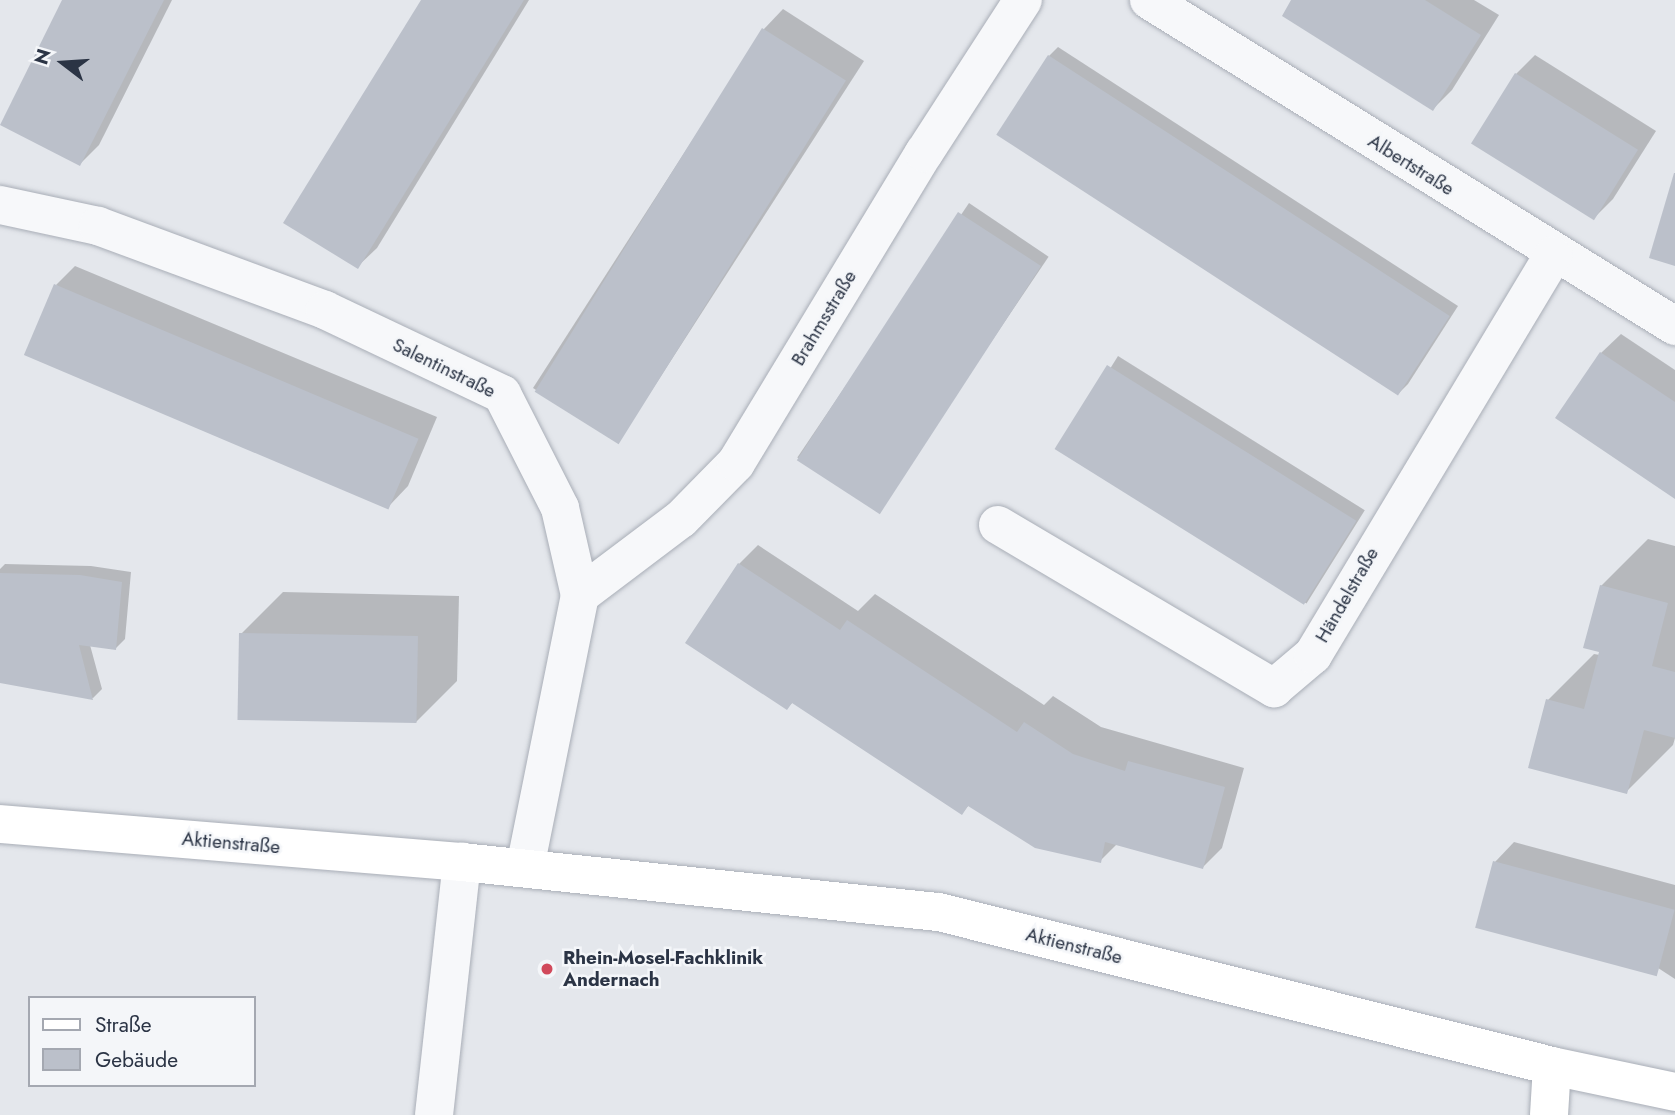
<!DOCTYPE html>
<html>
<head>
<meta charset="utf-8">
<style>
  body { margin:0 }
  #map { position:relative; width:1675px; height:1115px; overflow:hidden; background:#e4e7ec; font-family:Jost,sans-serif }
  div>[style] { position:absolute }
  .shadow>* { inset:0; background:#0003; transform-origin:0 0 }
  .building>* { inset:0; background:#bbc0ca; transform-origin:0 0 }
  .roads { filter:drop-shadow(0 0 2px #a9aeb7) drop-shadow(0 0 2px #a9aeb7) }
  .street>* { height:38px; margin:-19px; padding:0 19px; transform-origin:19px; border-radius:19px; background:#f7f8fa }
  .secondary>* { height:38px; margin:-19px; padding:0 19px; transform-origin:19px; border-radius:19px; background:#fff }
  .dots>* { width:19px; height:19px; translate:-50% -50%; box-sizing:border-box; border:4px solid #f4f6f9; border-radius:50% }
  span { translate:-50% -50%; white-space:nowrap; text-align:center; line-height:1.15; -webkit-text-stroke:5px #f4f6f9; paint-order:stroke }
  .street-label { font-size:19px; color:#2b3445 }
  .poi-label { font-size:19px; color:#2b3445; font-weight:700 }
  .left { translate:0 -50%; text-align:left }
  .legend { position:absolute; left:28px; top:996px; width:228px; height:91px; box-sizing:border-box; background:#f4f6f9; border:2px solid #a4a8b1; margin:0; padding:9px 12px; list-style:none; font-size:21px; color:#2b3445 }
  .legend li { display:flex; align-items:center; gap:14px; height:35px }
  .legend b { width:35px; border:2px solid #a4a8b1 }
  .north { position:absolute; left:28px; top:28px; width:70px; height:70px; -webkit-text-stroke:5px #f4f6f9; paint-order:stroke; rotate:287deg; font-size:19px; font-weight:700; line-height:28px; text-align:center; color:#2b3445 }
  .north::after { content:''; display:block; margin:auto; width:24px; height:32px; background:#2b3445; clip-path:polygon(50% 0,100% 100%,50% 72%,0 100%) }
</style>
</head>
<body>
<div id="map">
  <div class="shadow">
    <div style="clip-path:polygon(63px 0,172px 0,99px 145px,80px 164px)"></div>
    <div style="clip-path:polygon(423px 0,529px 0,377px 248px,357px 267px)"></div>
    <div style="clip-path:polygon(1294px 0,1474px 0,1499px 15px,1452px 90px,1433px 109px)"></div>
    <div style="clip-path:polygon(783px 9px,864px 61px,632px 421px,613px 440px,533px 388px,764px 29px)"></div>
    <div style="clip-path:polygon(1058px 47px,1458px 306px,1408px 384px,1398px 394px,1049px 56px)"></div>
    <div style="clip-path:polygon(1535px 55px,1656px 131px,1613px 199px,1594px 218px,1516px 74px)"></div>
    <div style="left:969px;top:203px;width:96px;height:307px;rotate:34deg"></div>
    <div style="clip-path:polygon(75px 266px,437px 417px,408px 486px,389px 506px,56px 285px)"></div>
    <div style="clip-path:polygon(1621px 334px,1675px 370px,1675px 497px,1601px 353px)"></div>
    <div style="left:1118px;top:356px;width:291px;height:110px;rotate:32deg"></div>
    <div style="clip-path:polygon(1648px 539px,1675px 546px,1675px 738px,1673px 745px,1626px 792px,1548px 700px,1594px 654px,1600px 655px,1601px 586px)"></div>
    <div style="clip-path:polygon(758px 545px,858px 611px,875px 594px,1044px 705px,1053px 696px,1101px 727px,1244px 768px,1222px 848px,1203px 867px,1117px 844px,1100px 861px,969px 805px,962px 813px,793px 702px,787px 708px,739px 564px)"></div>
    <div style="clip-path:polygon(5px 564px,91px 566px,131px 572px,125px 639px,116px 648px,90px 645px,102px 689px,93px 698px,0 682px,0 569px)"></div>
    <div style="clip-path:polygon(283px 592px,459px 596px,457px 681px,415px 723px,241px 634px)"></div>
    <div style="clip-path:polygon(1514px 842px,1675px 885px,1675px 979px,1495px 862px)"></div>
  </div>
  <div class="building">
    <div style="clip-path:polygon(62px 0,164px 0,80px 166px,0 125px)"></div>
    <div style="clip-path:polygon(421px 0,524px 0,358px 269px,283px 223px)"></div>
    <div style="clip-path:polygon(1291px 0,1425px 0,1481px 35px,1433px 111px,1282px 16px)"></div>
    <div style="left:762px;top:28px;width:99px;height:429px;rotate:32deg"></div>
    <div style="left:1048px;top:55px;width:479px;height:95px;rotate:33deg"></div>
    <div style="left:1515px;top:73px;width:145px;height:83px;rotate:32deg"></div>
    <div style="clip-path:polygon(1674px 173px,1675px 173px,1675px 266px,1649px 258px)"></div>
    <div style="left:958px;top:212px;width:99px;height:296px;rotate:33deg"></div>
    <div style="left:54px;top:284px;width:396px;height:77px;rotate:23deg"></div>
    <div style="clip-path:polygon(1600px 352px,1675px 402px,1675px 499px,1555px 418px)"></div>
    <div style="left:1107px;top:365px;width:294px;height:99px;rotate:32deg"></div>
    <div style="clip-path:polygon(738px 563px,840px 630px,847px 620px,1017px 732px,1024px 722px,1073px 754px,1125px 771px,1128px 761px,1225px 787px,1203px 869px,1105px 842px,1101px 863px,1035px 848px,968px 806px,962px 815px,792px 703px,787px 710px,685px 643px)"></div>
    <div style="clip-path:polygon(0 573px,80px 575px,122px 582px,116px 650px,79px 645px,93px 700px,0 683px)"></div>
    <div style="clip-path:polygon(1600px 585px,1668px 603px,1652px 666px,1675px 672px,1675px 738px,1644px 730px,1627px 794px,1528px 768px,1546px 699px,1584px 709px,1599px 652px,1583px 648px)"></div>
    <div style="left:239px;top:633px;width:179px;height:87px;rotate:1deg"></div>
    <div style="left:1493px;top:861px;width:188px;height:69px;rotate:15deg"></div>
  </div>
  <div class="roads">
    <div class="street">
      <div style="left:1149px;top:0;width:619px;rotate:31.79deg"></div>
      <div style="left:0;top:205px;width:100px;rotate:12.1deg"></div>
      <div style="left:98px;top:226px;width:242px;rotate:20.3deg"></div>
      <div style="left:325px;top:310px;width:196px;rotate:25.4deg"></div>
      <div style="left:502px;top:394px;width:128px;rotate:63deg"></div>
      <div style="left:560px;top:508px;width:89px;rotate:77.1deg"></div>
      <div style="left:580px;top:595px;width:278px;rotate:101.4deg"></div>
      <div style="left:998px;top:525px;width:321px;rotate:30.6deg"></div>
      <div style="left:1274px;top:688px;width:51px;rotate:-40.2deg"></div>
      <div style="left:1313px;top:655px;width:466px;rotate:-59deg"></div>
      <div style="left:580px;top:595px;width:126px;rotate:-37deg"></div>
      <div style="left:681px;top:519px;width:78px;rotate:-45.5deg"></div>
      <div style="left:736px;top:463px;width:363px;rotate:-58.8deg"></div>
      <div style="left:924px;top:153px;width:182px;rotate:-57.1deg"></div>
      <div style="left:434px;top:1115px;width:255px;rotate:-83.7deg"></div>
    </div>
    <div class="secondary">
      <div style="left:0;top:824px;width:464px;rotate:4.7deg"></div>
      <div style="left:462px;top:862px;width:480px;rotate:6deg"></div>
      <div style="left:939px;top:912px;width:632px;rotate:14.1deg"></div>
      <div style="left:1552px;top:1066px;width:126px;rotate:11.9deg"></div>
      <div style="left:1549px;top:1115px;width:49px;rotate:-86.5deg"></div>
    </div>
  </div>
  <div class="dots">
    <div style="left:547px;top:969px;background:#d1495b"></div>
  </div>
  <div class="street-label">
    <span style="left:1411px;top:165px;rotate:32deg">Albertstraße</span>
    <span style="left:824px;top:318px;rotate:-59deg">Brahmsstraße</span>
    <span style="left:444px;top:368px;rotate:26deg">Salentinstraße</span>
    <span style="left:1347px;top:595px;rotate:-60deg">Händelstraße</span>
    <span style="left:231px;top:843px;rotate:5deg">Aktienstraße</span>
    <span style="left:1074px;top:946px;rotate:14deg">Aktienstraße</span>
  </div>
  <div class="poi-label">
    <span class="left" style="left:563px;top:969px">Rhein-Mosel-Fachklinik<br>Andernach</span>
  </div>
  <ul class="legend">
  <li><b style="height:9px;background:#fff"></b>Straße</li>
  <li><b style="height:19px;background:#bbc0ca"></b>Gebäude</li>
  </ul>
  <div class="north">N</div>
</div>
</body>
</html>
